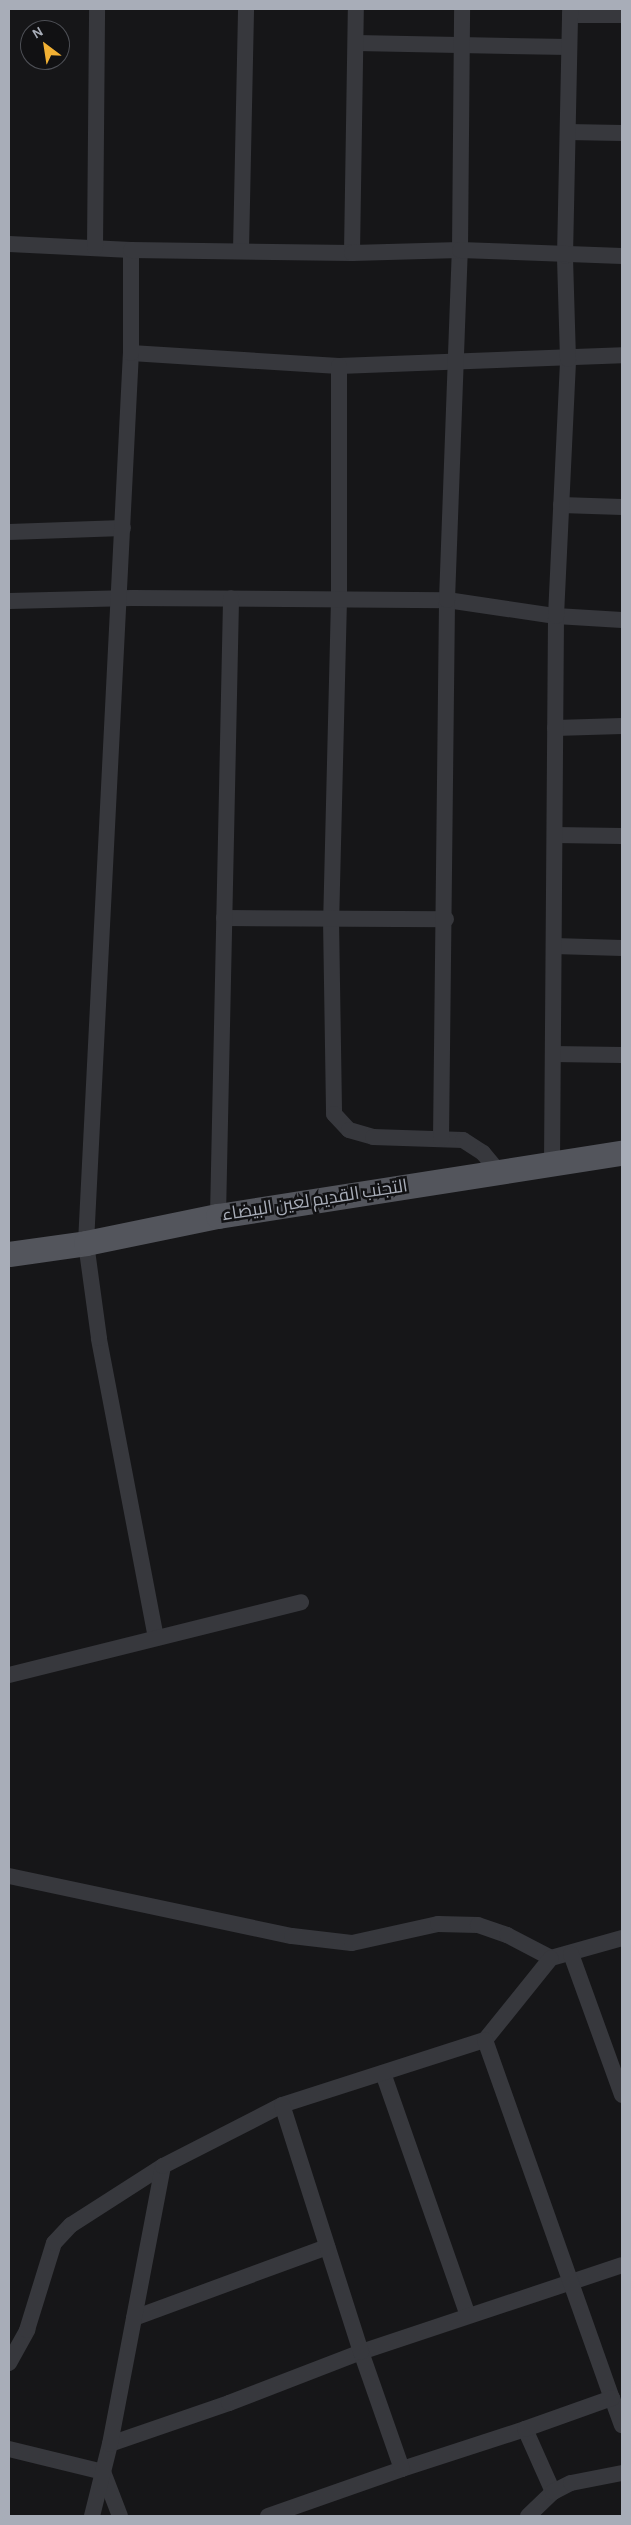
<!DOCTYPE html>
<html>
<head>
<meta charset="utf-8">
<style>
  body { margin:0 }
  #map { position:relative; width:631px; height:2525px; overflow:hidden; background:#161618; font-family:"Alegreya Sans",Cairo,sans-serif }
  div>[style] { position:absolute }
  .minor>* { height:16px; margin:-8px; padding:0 8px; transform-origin:8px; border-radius:8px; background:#37383d }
  .primary>* { height:25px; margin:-12.5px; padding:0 12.5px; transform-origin:12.5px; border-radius:12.5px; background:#53555c }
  span { translate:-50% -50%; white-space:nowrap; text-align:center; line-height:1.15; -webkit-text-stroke:5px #111113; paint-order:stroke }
  .street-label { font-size:18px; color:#a8adb8 }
  .frame { position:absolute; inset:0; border:10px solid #a8adb8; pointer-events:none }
  .north { position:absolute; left:20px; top:20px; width:50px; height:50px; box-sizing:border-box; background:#111113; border:1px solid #4d4f55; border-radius:50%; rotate:329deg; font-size:14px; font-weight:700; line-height:20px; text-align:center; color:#a8adb8 }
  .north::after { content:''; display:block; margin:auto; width:18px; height:22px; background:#f2b134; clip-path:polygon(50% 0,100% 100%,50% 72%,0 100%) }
</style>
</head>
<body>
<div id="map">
  <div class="minor">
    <div style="left:570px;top:15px;width:52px"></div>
    <div style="left:356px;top:43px;width:213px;rotate:1.1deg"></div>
    <div style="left:568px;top:132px;width:54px;rotate:1.1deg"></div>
    <div style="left:9px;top:244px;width:122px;rotate:2.8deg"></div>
    <div style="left:95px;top:248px;width:239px;rotate:-89.5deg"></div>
    <div style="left:241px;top:250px;width:241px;rotate:-88.8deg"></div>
    <div style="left:352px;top:253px;width:244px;rotate:-89.1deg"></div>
    <div style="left:131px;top:353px;width:208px;rotate:3.6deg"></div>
    <div style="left:339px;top:366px;width:283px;rotate:-2.2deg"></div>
    <div style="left:339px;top:366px;width:233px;rotate:90deg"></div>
    <div style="left:339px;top:599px;width:320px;rotate:91.4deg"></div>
    <div style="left:331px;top:919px;width:195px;rotate:89.1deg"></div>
    <div style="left:334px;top:1114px;width:22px;rotate:47deg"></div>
    <div style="left:349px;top:1130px;width:25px;rotate:16deg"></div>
    <div style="left:373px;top:1137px;width:90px;rotate:1.9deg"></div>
    <div style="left:463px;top:1140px;width:24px;rotate:33deg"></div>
    <div style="left:483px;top:1153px;width:25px;rotate:50deg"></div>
    <div style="left:561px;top:505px;width:61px;rotate:1.9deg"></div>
    <div style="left:9px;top:532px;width:114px;rotate:-2deg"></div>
    <div style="left:9px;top:601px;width:123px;rotate:-1.4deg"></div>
    <div style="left:132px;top:598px;width:315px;rotate:0.4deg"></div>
    <div style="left:447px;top:600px;width:110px;rotate:8.4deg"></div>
    <div style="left:556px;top:616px;width:66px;rotate:3.5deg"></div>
    <div style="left:555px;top:728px;width:67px;rotate:-1.7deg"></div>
    <div style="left:555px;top:835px;width:67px;rotate:0.9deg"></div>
    <div style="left:224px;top:918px;width:222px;rotate:0.3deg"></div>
    <div style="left:554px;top:946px;width:68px;rotate:1.7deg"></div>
    <div style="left:553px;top:1054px;width:69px;rotate:0.8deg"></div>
    <div style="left:441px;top:1139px;width:539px;rotate:-89.36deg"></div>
    <div style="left:447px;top:600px;width:350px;rotate:-87.9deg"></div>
    <div style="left:460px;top:250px;width:241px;rotate:-89.5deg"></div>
    <div style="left:552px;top:1163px;width:547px;rotate:-89.58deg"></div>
    <div style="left:556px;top:616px;width:257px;rotate:-87.3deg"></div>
    <div style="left:568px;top:359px;width:103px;rotate:-91.7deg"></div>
    <div style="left:565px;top:256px;width:247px;rotate:-88.8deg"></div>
    <div style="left:218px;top:1216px;width:618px;rotate:-88.79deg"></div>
    <div style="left:156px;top:1638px;width:305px;rotate:-100.8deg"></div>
    <div style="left:99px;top:1338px;width:96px;rotate:-97.8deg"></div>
    <div style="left:86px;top:1243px;width:891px;rotate:-87.11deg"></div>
    <div style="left:131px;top:353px;width:103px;rotate:-90deg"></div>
    <div style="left:131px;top:250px;width:221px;rotate:0.8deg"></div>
    <div style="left:352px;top:253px;width:108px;rotate:-1.6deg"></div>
    <div style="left:460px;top:250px;width:162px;rotate:2.1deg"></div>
    <div style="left:9px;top:1675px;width:301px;rotate:-14deg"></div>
    <div style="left:9px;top:1876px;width:289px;rotate:12deg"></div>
    <div style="left:292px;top:1936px;width:60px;rotate:6.7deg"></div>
    <div style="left:352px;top:1943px;width:88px;rotate:-12.5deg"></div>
    <div style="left:438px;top:1924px;width:40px;rotate:1.4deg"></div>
    <div style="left:478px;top:1925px;width:31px;rotate:19deg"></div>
    <div style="left:507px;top:1935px;width:50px;rotate:27.6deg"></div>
    <div style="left:551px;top:1958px;width:74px;rotate:-15.7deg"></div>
    <div style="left:571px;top:1954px;width:150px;rotate:70.1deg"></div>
    <div style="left:485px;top:2040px;width:105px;rotate:-51.2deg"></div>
    <div style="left:383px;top:2073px;width:257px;rotate:70.7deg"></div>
    <div style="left:134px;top:2318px;width:206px;rotate:-20.2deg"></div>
    <div style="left:9px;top:2363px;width:38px;rotate:-61deg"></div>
    <div style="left:27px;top:2330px;width:91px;rotate:-72.8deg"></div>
    <div style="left:54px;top:2243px;width:25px;rotate:-47deg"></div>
    <div style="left:71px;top:2225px;width:109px;rotate:-32.7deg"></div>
    <div style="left:612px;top:2398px;width:29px;rotate:70deg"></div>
    <div style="left:110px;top:2444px;width:126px;rotate:-19deg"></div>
    <div style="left:229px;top:2403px;width:142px;rotate:-21.1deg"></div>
    <div style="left:361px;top:2352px;width:275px;rotate:-18.4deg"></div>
    <div style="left:9px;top:2449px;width:97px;rotate:13.7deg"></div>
    <div style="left:103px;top:2472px;width:47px;rotate:68.9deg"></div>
    <div style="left:402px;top:2469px;width:129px;rotate:-18deg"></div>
    <div style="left:525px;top:2429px;width:69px;rotate:66deg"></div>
    <div style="left:92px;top:2516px;width:74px;rotate:-76deg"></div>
    <div style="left:110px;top:2444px;width:283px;rotate:-79.2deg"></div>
    <div style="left:163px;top:2166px;width:134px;rotate:-27.1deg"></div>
    <div style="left:282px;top:2105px;width:213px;rotate:-17.8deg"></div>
    <div style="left:485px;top:2040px;width:380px;rotate:70.5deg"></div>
    <div style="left:612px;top:2398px;width:92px;rotate:160.4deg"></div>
    <div style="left:268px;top:2516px;width:142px;rotate:-19.3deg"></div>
    <div style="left:402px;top:2469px;width:124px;rotate:-109.3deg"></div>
    <div style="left:361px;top:2352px;width:259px;rotate:-107.7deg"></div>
    <div style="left:528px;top:2516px;width:35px;rotate:-44deg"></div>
    <div style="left:553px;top:2492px;width:20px;rotate:-27deg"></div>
    <div style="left:571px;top:2483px;width:52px;rotate:-11.1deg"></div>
  </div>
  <div class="primary">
    <div style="left:9px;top:1254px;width:78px;rotate:-8.1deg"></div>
    <div style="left:86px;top:1243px;width:135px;rotate:-11.6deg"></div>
    <div style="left:218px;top:1216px;width:409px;rotate:-8.9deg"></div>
  </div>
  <div class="street-label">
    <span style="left:315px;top:1201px;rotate:-9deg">التجنب القديم لعين البيضاء</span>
  </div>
  <div class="frame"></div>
  <div class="north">N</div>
</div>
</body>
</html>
